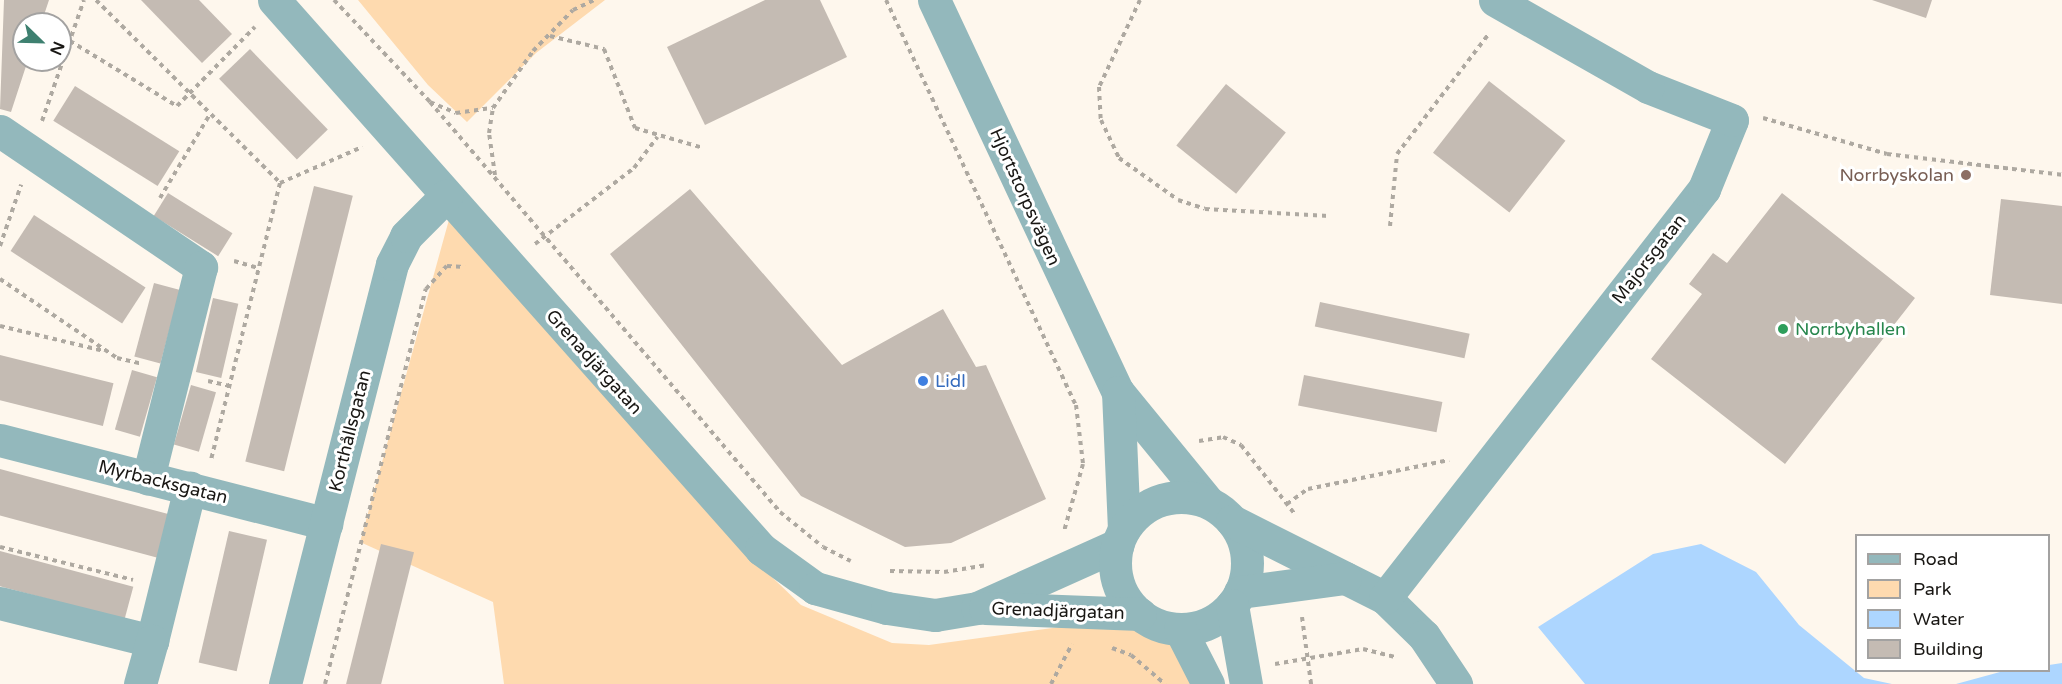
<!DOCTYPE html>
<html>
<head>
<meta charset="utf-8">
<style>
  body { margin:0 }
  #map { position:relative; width:2062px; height:684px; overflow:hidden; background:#fef7ed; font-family:"Varela Round",sans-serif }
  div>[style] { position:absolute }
  .green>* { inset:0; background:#fedaaf }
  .water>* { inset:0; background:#add6ff }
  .building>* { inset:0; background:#c4bbb3; transform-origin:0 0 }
  .path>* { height:4px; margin-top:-2px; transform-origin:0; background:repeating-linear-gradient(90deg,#aea9a1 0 4.5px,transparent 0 9px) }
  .minor>* { height:33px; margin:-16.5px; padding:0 16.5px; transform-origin:16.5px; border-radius:16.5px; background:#93b8bc }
  .minor>.ring { margin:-16.5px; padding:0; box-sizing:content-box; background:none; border:33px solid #93b8bc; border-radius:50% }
  .dots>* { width:16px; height:16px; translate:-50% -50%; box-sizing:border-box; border:3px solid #fff; border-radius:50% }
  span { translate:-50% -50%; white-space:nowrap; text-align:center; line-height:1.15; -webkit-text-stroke:6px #fff; paint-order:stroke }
  .education-label { font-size:18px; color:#785e54 }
  .right { translate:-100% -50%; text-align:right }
  .street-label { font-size:18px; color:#191714 }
  .leisure-label { font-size:18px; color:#27864d }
  .left { translate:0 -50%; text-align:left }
  .shop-label { font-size:18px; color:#366cbe }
  .legend { position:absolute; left:1855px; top:534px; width:195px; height:138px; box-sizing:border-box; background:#fff; border:2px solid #a3a2a1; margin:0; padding:8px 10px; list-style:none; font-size:18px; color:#191714 }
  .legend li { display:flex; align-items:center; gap:12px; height:30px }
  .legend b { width:30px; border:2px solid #a3a2a1 }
  .north { position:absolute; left:12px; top:12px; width:60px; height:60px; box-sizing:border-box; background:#fff; border:2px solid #a3a2a1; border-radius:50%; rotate:113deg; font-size:16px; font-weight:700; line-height:24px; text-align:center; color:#191714 }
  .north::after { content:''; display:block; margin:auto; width:21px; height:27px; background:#3e8070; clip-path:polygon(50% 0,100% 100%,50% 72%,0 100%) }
</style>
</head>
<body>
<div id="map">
  <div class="green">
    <div style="clip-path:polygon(358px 0,605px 0,536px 53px,467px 122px,428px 85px)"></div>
    <div style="clip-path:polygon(450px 216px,725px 532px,801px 605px,892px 643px,929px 645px,1096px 622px,1150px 623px,1186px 640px,1200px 684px,504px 684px,493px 602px,360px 542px)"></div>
  </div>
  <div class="water">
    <div style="clip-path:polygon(1701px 544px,1756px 572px,1799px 625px,1864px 678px,1892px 684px,1585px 684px,1538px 627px,1653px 554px)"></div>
    <div style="clip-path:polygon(2062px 663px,2062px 684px,1956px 684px,2000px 672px,2048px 670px,2049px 665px)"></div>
  </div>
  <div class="building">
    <div style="clip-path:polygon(4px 0,49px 0,41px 24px,24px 24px,24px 60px,28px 60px,11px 112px,0 109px)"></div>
    <div style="clip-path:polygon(141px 0,199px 0,232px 34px,202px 63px)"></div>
    <div style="clip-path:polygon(765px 0,820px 0,847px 57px,705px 125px,667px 47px)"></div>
    <div style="clip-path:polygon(1872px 0,1932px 0,1926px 18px)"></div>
    <div style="left:250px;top:49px;width:112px;height:43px;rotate:46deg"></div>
    <div style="left:1489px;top:81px;width:97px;height:91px;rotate:38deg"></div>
    <div style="left:1226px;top:84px;width:77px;height:79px;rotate:39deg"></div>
    <div style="left:75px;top:86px;width:123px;height:41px;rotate:32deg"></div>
    <div style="left:314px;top:186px;width:40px;height:284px;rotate:14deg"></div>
    <div style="clip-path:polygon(690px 189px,842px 365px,943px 309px,976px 367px,986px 365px,1046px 499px,951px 543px,905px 547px,801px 496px,610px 254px)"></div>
    <div style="left:168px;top:193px;width:76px;height:27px;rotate:32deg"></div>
    <div style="clip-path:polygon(1782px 193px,1915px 298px,1785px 464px,1651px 359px,1702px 294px,1689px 284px,1713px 253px,1727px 263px)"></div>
    <div style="clip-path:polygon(2001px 199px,2062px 206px,2062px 304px,1990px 295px)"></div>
    <div style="left:34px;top:215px;width:133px;height:43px;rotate:33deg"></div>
    <div style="left:154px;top:283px;width:27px;height:76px;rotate:15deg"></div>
    <div style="left:213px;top:298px;width:26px;height:76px;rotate:13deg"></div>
    <div style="left:1320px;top:302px;width:153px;height:25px;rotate:12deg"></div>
    <div style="left:0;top:355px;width:117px;height:44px;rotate:14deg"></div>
    <div style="left:132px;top:370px;width:26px;height:62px;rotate:16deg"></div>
    <div style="left:1304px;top:375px;width:141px;height:31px;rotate:11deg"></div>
    <div style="left:191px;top:385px;width:26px;height:62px;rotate:16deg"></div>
    <div style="left:0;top:469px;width:180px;height:45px;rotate:15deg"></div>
    <div style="left:229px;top:531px;width:39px;height:135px;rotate:13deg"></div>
    <div style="left:381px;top:544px;width:34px;height:145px;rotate:14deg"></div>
    <div style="left:0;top:551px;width:138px;height:34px;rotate:15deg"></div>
  </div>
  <div class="path">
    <div style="left:96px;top:0;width:260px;rotate:44.8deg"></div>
    <div style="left:280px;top:183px;width:285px;rotate:104deg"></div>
    <div style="left:334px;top:0;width:140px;rotate:46.7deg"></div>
    <div style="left:430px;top:102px;width:539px;rotate:49.51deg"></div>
    <div style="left:780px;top:512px;width:55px;rotate:39.1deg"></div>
    <div style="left:823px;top:547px;width:31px;rotate:27deg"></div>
    <div style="left:886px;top:0;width:447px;rotate:64.9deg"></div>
    <div style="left:1076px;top:405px;width:59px;rotate:83.2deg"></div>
    <div style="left:1083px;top:464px;width:70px;rotate:105.8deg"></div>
    <div style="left:1140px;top:0;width:96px;rotate:115.2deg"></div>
    <div style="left:1099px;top:87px;width:33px;rotate:87deg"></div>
    <div style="left:1101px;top:120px;width:42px;rotate:64.7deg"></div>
    <div style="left:1119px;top:158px;width:72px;rotate:35.4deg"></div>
    <div style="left:1178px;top:200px;width:28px;rotate:18deg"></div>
    <div style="left:1205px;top:209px;width:124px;rotate:3.2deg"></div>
    <div style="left:550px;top:36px;width:56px;rotate:13.5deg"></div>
    <div style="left:604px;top:49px;width:85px;rotate:68.6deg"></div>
    <div style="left:635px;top:128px;width:68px;rotate:16.3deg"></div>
    <div style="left:70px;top:41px;width:125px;rotate:31.3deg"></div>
    <div style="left:177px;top:106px;width:111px;rotate:-45.4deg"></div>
    <div style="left:430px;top:102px;width:28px;rotate:23deg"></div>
    <div style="left:456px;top:113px;width:37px;rotate:-8deg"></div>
    <div style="left:1763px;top:118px;width:129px;rotate:16.2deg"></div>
    <div style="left:1887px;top:154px;width:176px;rotate:6.8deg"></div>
    <div style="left:42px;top:121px;width:128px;rotate:-70.9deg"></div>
    <div style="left:495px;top:175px;width:42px;rotate:-98.1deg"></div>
    <div style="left:489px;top:133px;width:25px;rotate:-81deg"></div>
    <div style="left:493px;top:108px;width:70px;rotate:-54.9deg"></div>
    <div style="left:533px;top:51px;width:57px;rotate:-45.7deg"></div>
    <div style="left:573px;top:10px;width:23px;rotate:-25deg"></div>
    <div style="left:280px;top:183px;width:90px;rotate:-23.7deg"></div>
    <div style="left:160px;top:198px;width:98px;rotate:-59.2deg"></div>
    <div style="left:1390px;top:226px;width:72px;rotate:-84.4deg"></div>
    <div style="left:1397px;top:154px;width:150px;rotate:-52.6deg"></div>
    <div style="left:535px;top:244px;width:125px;rotate:-37.5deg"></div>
    <div style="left:634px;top:168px;width:39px;rotate:-53deg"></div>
    <div style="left:0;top:246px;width:65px;rotate:-71deg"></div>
    <div style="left:234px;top:261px;width:26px;rotate:16deg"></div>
    <div style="left:0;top:279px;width:141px;rotate:34deg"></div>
    <div style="left:117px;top:358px;width:26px;rotate:13deg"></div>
    <div style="left:0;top:326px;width:107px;rotate:13.5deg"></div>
    <div style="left:208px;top:381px;width:23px;rotate:13deg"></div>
    <div style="left:1199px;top:441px;width:24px;rotate:-9deg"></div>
    <div style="left:1223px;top:437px;width:20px;rotate:24deg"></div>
    <div style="left:1241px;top:445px;width:86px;rotate:52.1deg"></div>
    <div style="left:1287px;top:504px;width:26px;rotate:-36deg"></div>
    <div style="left:1308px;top:489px;width:144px;rotate:-11.6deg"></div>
    <div style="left:0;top:547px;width:137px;rotate:13.9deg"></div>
    <div style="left:890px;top:571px;width:54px;rotate:1.1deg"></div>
    <div style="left:944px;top:572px;width:44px;rotate:-9.2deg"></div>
    <div style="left:1302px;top:617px;width:68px;rotate:82.3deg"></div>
    <div style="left:1112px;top:648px;width:20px;rotate:20deg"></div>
    <div style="left:1131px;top:655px;width:45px;rotate:40.5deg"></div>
    <div style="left:1275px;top:664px;width:89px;rotate:-9.7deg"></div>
    <div style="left:1363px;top:649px;width:32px;rotate:14deg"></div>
    <div style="left:325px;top:684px;width:408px;rotate:-75.7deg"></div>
    <div style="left:426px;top:289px;width:31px;rotate:-48deg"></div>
    <div style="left:447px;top:266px;width:18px;rotate:3deg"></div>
    <div style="left:1051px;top:684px;width:45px;rotate:-62.3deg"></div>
  </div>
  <div class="minor">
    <div style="left:274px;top:0;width:734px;rotate:48.42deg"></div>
    <div style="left:761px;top:549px;width:67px;rotate:35.8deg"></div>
    <div style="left:815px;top:588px;width:75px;rotate:15.5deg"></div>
    <div style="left:887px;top:608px;width:49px;rotate:8.3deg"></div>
    <div style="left:935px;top:615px;width:43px;rotate:-9.5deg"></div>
    <div style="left:977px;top:608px;width:154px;rotate:-24.2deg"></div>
    <div style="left:934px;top:0;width:433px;rotate:64.9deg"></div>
    <div style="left:1118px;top:392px;width:142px;rotate:50.7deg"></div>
    <div style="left:0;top:131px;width:243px;rotate:34.1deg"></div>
    <div style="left:201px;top:267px;width:218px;rotate:104.1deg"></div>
    <div style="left:1118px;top:392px;width:137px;rotate:87.5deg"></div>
    <div style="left:0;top:440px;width:337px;rotate:14.4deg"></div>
    <div class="ring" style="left:1115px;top:497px;width:99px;height:99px"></div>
    <div style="left:1232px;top:521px;width:171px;rotate:26.7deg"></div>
    <div style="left:1385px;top:598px;width:54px;rotate:44.3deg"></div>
    <div style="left:1424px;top:636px;width:58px;rotate:56.3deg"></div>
    <div style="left:1240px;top:592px;width:106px;rotate:-7.6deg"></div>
    <div style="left:1385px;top:598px;width:519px;rotate:-52.05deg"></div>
    <div style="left:1704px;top:189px;width:74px;rotate:-67.9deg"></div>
    <div style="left:1732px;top:120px;width:90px;rotate:-158.6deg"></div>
    <div style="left:1648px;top:87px;width:176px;rotate:-150.4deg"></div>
    <div style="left:0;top:603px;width:157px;rotate:14deg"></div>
    <div style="left:152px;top:641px;width:158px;rotate:-76.1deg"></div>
    <div style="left:1232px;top:605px;width:80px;rotate:80deg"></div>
    <div style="left:985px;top:608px;width:155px;rotate:2.2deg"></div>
    <div style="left:1180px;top:629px;width:62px;rotate:63deg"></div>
    <div style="left:140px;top:684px;width:45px;rotate:-74.4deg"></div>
    <div style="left:285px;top:684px;width:433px;rotate:-75.7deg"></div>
    <div style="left:392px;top:264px;width:31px;rotate:-63deg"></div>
    <div style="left:406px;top:236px;width:57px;rotate:-45deg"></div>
  </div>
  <div class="dots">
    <div style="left:1966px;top:175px;background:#8d6e63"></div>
    <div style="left:1783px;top:329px;background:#2e9e5b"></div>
    <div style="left:923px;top:381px;background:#3f7fe0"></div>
  </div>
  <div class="education-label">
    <span class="right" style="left:1954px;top:175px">Norrbyskolan</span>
  </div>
  <div class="street-label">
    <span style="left:1025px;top:197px;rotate:66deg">Hjortstorpsvägen</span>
    <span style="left:1649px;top:259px;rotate:-52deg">Majorsgatan</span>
    <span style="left:594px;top:362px;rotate:48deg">Grenadjärgatan</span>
    <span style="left:350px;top:431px;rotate:-76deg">Korthållsgatan</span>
    <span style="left:163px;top:482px;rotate:14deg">Myrbacksgatan</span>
    <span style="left:1058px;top:611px;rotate:2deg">Grenadjärgatan</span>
  </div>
  <div class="leisure-label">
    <span class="left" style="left:1795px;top:329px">Norrbyhallen</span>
  </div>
  <div class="shop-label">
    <span class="left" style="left:935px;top:381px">Lidl</span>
  </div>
  <ul class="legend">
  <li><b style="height:8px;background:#93b8bc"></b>Road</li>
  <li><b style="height:16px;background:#fedaaf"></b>Park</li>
  <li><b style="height:16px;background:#add6ff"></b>Water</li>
  <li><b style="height:16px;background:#c4bbb3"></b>Building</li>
  </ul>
  <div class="north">N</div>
</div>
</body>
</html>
